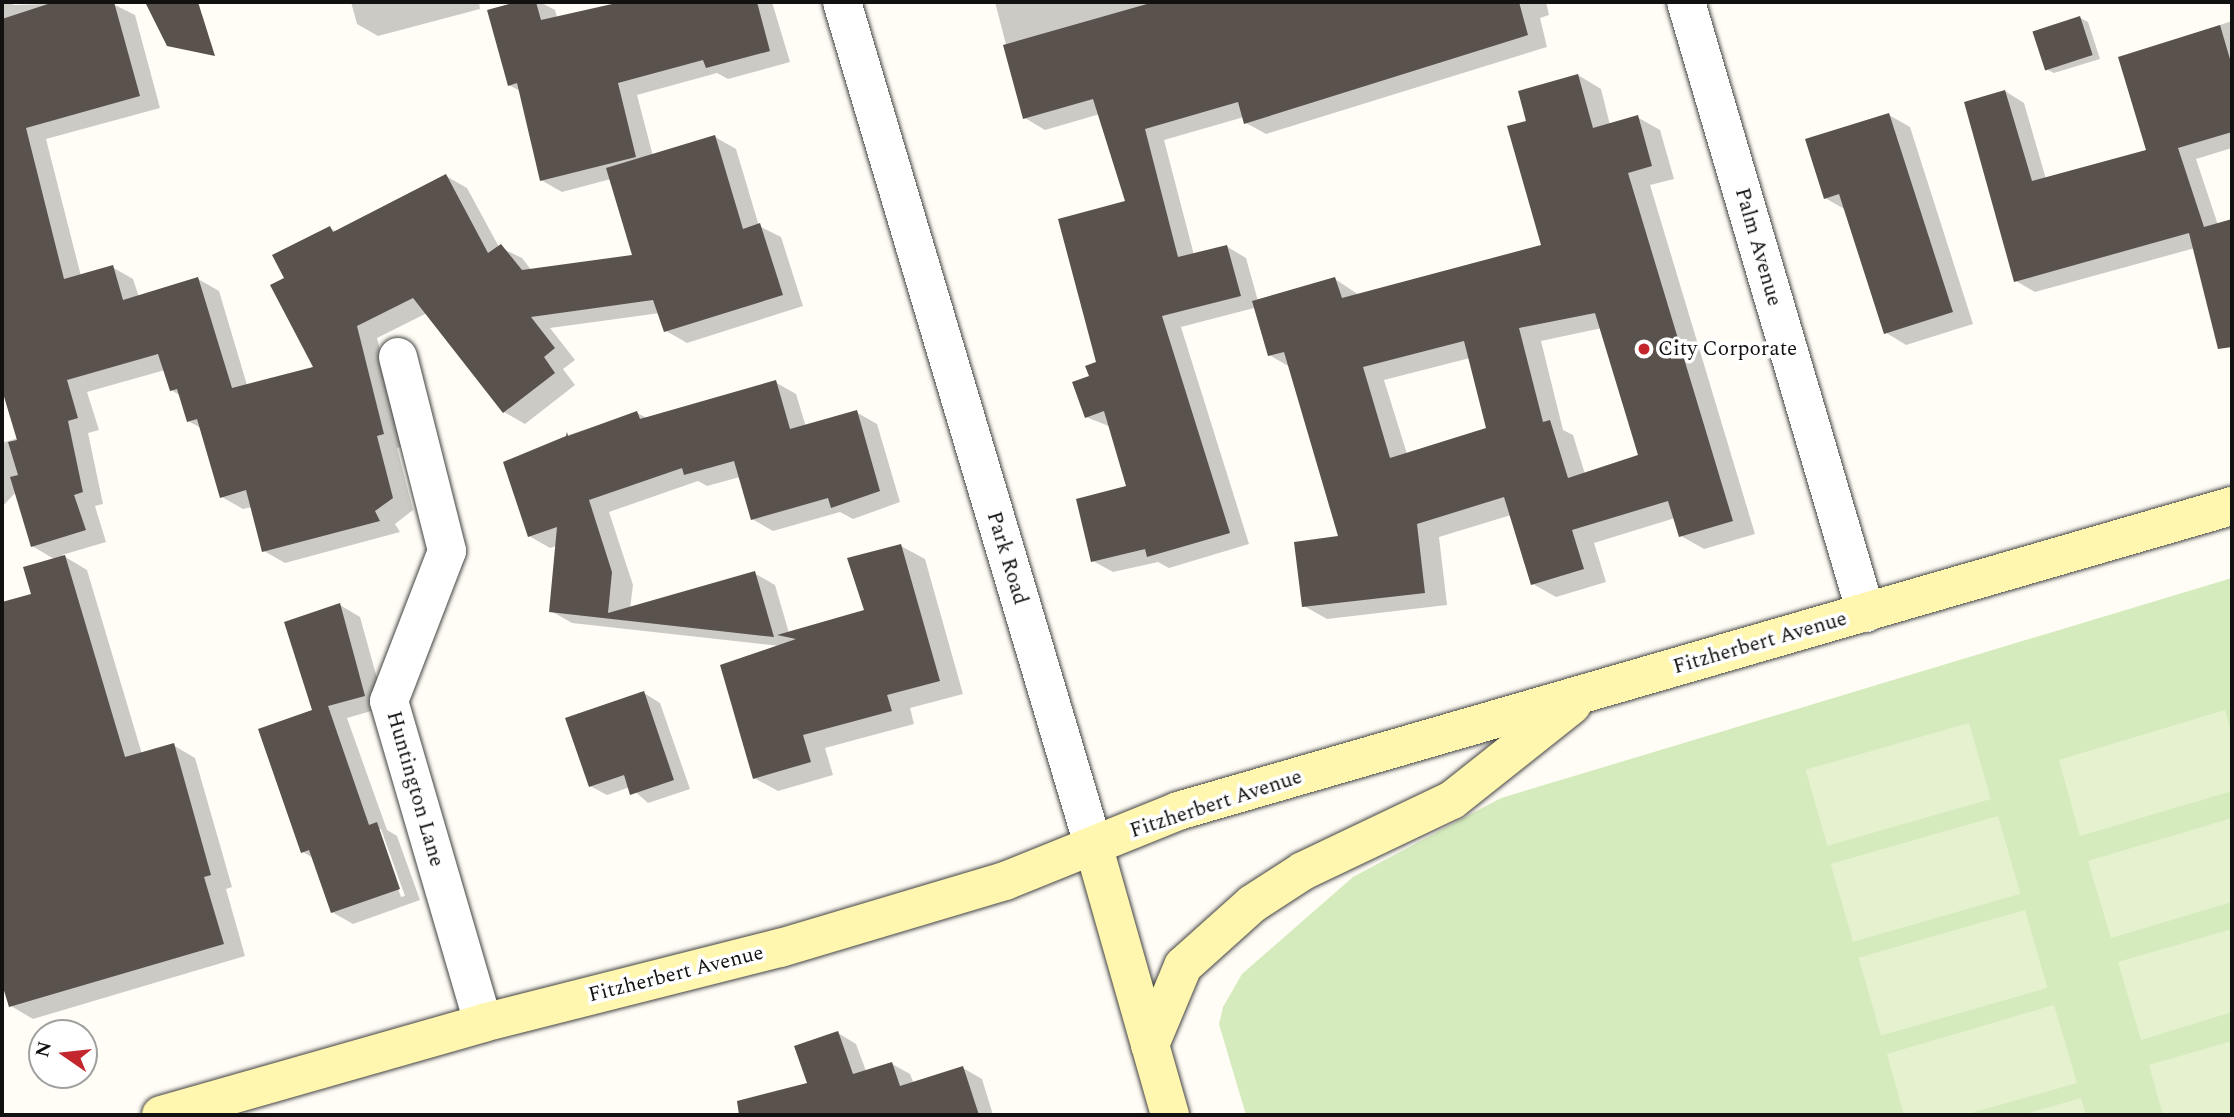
<!DOCTYPE html>
<html>
<head>
<meta charset="utf-8">
<style>
  body { margin:0 }
  #map { position:relative; width:2234px; height:1117px; overflow:hidden; background:#fffdf5; font-family:Spectral,serif }
  div>[style] { position:absolute }
  .green>* { inset:0; background:#d5ebbd }
  .pitch>* { inset:0; background:#e6f2cf; transform-origin:0 0 }
  .shadow>* { inset:0; background:#0003 }
  .building>* { inset:0; background:#5a524d; transform-origin:0 0 }
  .roads { filter:drop-shadow(0 0 2px #444) drop-shadow(0 0 2px #444) }
  .minor>* { height:38px; margin:-19px; padding:0 19px; transform-origin:19px; border-radius:19px; background:#fff }
  .tertiary>* { height:38px; margin:-19px; padding:0 19px; transform-origin:19px; border-radius:19px; background:#fff }
  .secondary>* { height:38px; margin:-19px; padding:0 19px; transform-origin:19px; border-radius:19px; background:#fff6b0 }
  .dots>* { width:19px; height:19px; translate:-50% -50%; box-sizing:border-box; border:4px solid #fff; border-radius:50% }
  span { translate:-50% -50%; white-space:nowrap; text-align:center; line-height:1.15; -webkit-text-stroke:7px #fff; paint-order:stroke }
  .street-label { font-size:21px; color:#111 }
  .poi-label { font-size:21px; color:#111 }
  .left { translate:0 -50%; text-align:left }
  .frame { position:absolute; inset:0; border:4px solid #111; pointer-events:none }
  .north { position:absolute; left:28px; top:1019px; width:70px; height:70px; box-sizing:border-box; background:#fff; border:2px solid #a0a0a0; border-radius:50%; rotate:284deg; font-size:19px; font-weight:700; line-height:28px; text-align:center; color:#111 }
  .north::after { content:''; display:block; margin:auto; width:24px; height:32px; background:#c4262e; clip-path:polygon(50% 0,100% 100%,50% 72%,0 100%) }
</style>
</head>
<body>
<div id="map">
  <div class="green">
    <div style="clip-path:polygon(2232px 578px,2232px 1115px,1246px 1115px,1219px 1024px,1223px 1007px,1242px 974px,1353px 877px,1501px 798px)"></div>
  </div>
  <div class="pitch">
    <div style="clip-path:polygon(2225px 710px,2232px 736px,2232px 791px,2080px 836px,2059px 760px)"></div>
    <div style="left:1969px;top:723px;width:79px;height:170px;rotate:74deg"></div>
    <div style="left:1998px;top:816px;width:81px;height:174px;rotate:74deg"></div>
    <div style="clip-path:polygon(2232px 818px,2232px 902px,2111px 938px,2088px 861px)"></div>
    <div style="left:2025px;top:910px;width:81px;height:173px;rotate:74deg"></div>
    <div style="clip-path:polygon(2232px 929px,2232px 1012px,2141px 1040px,2118px 962px)"></div>
    <div style="clip-path:polygon(2054px 1005px,2077px 1083px,1964px 1115px,1904px 1115px,1887px 1054px)"></div>
    <div style="clip-path:polygon(2232px 1041px,2232px 1115px,2163px 1115px,2149px 1065px)"></div>
    <div style="clip-path:polygon(2081px 1098px,2086px 1115px,2022px 1115px)"></div>
  </div>
  <div class="shadow">
    <div style="clip-path:polygon(2px 2px,15px 5px,109px 2px,135px 15px,160px 108px,46px 139px,81px 276px,112px 267px,133px 279px,139px 297px,198px 279px,219px 291px,247px 385px,316px 368px,286px 279px,330px 228px,337px 232px,446px 176px,467px 188px,499px 247px,522px 258px,532px 271px,634px 257px,611px 179px,562px 192px,541px 180px,520px 91px,509px 85px,489px 11px,540px 2px,555px 10px,558px 21px,627px 2px,772px 2px,790px 62px,728px 79px,717px 73px,637px 95px,653px 156px,715px 137px,736px 149px,759px 226px,781px 237px,803px 306px,687px 343px,666px 331px,660px 313px,550px 328px,575px 360px,563px 369px,575px 385px,525px 424px,504px 412px,427px 313px,377px 338px,404px 446px,397px 448px,413px 510px,395px 524px,400px 532px,285px 563px,264px 551px,252px 507px,243px 509px,222px 497px,201px 428px,188px 421px,181px 396px,171px 390px,165px 370px,87px 392px,99px 430px,88px 433px,103px 504px,95px 506px,106px 542px,62px 555px,87px 570px,142px 754px,173px 745px,195px 758px,232px 887px,226px 889px,245px 956px,33px 1019px,11px 1006px,2px 978px,2px 604px,33px 595px,56px 560px,32px 546px,16px 492px,2px 507px,2px 443px,18px 438px,2px 384px)"></div>
    <div style="clip-path:polygon(351px 2px,479px 2px,480px 9px,378px 36px,357px 24px)"></div>
    <div style="clip-path:polygon(evenodd,995px 2px,1546px 2px,1549px 15px,1540px 18px,1547px 47px,1266px 134px,1246px 123px,1244px 117px,1164px 140px,1194px 255px,1226px 246px,1246px 258px,1258px 301px,1335px 279px,1359px 295px,1543px 247px,1528px 122px,1578px 75px,1601px 89px,1610px 125px,1637px 117px,1660px 130px,1674px 179px,1650px 185px,1755px 534px,1704px 549px,1681px 536px,1675px 518px,1594px 543px,1606px 582px,1556px 597px,1533px 584px,1511px 515px,1439px 537px,1447px 605px,1327px 619px,1304px 606px,1341px 538px,1290px 367px,1269px 355px,1254px 308px,1181px 327px,1249px 544px,1169px 568px,1158px 562px,1113px 572px,1093px 561px,1128px 487px,1111px 427px,1086px 417px,1127px 203px,1100px 114px,1045px 130px,1025px 118px,995px 2px,1602px 328px,1640px 456px,1585px 474px,1573px 435px,1563px 430px,1541px 341px,1602px 328px,995px 2px,1470px 358px,1488px 429px,1407px 454px,1384px 380px,1470px 358px)"></div>
    <div style="clip-path:polygon(2080px 18px,2088px 22px,2100px 59px,2054px 73px,2046px 69px)"></div>
    <div style="clip-path:polygon(2232px 21px,2232px 148px,2196px 159px,2218px 225px,2232px 221px,2232px 322px,2195px 248px,2035px 292px,2016px 281px,2005px 91px,2024px 103px,2046px 179px,2148px 152px,2120px 58px)"></div>
    <div style="clip-path:polygon(1889px 115px,1910px 127px,1973px 324px,1906px 345px,1885px 332px,1846px 210px,1825px 198px)"></div>
    <div style="clip-path:polygon(775px 382px,796px 394px,806px 427px,856px 412px,877px 424px,900px 502px,853px 519px,840px 512px,773px 531px,752px 519px,740px 477px,707px 486px,698px 481px,609px 512px,633px 585px,630px 609px,754px 573px,775px 585px,789px 633px,866px 612px,901px 546px,925px 559px,963px 694px,910px 708px,914px 724px,825px 748px,833px 775px,778px 791px,754px 778px,781px 646px,572px 623px,551px 611px,557px 546px,550px 548px,529px 536px,568px 435px,637px 413px,647px 418px)"></div>
    <div style="clip-path:polygon(evenodd,340px 605px,360px 617px,385px 707px,347px 718px,387px 830px,397px 836px,420px 900px,353px 924px,332px 912px,313px 858px,303px 852px,314px 711px,340px 605px,377px 829px,381px 829px,405px 896px,401px 897px,377px 829px)"></div>
    <div style="clip-path:polygon(644px 693px,660px 703px,690px 789px,648px 803px,630px 787px,607px 795px,590px 786px)"></div>
    <div style="clip-path:polygon(838px 1033px,856px 1044px,866px 1071px,892px 1064px,910px 1074px,914px 1084px,963px 1068px,982px 1079px,993px 1115px,760px 1115px,778px 1111px,810px 1085px)"></div>
  </div>
  <div class="building">
    <div style="clip-path:polygon(54px 2px,114px 2px,140px 96px,26px 128px,64px 279px,113px 265px,123px 300px,198px 277px,232px 388px,313px 367px,270px 285px,284px 278px,272px 255px,330px 226px,333px 232px,446px 174px,488px 253px,501px 244px,522px 270px,632px 255px,606px 168px,715px 135px,743px 229px,760px 223px,783px 295px,664px 332px,653px 300px,531px 317px,555px 348px,544px 357px,555px 373px,503px 413px,413px 298px,357px 326px,384px 434px,377px 436px,393px 498px,375px 511px,380px 521px,262px 552px,246px 490px,220px 498px,197px 419px,187px 422px,177px 389px,170px 391px,158px 354px,67px 380px,78px 418px,68px 421px,83px 492px,74px 495px,86px 530px,31px 547px,10px 477px,18px 475px,8px 442px,17px 440px,2px 390px,2px 19px)"></div>
    <div style="clip-path:polygon(145px 2px,198px 2px,215px 56px,167px 46px)"></div>
    <div style="clip-path:polygon(516px 2px,536px 2px,541px 20px,621px 2px,757px 2px,770px 51px,706px 68px,703px 60px,618px 83px,636px 157px,540px 181px,517px 83px,508px 86px,487px 10px)"></div>
    <div style="clip-path:polygon(1154px 2px,1519px 2px,1528px 35px,1244px 124px,1238px 102px,1145px 129px,1178px 257px,1227px 245px,1241px 296px,1162px 316px,1230px 533px,1147px 557px,1145px 549px,1091px 562px,1076px 499px,1126px 486px,1104px 411px,1085px 418px,1072px 382px,1089px 376px,1085px 366px,1096px 362px,1058px 219px,1125px 201px,1093px 99px,1023px 119px,1003px 45px)"></div>
    <div style="left:2080px;top:16px;width:41px;height:50px;rotate:72deg"></div>
    <div style="clip-path:polygon(2220px 25px,2232px 66px,2232px 132px,2178px 148px,2204px 227px,2232px 219px,2232px 347px,2218px 349px,2189px 233px,2014px 282px,1964px 102px,2005px 90px,2032px 181px,2146px 150px,2118px 57px)"></div>
    <div style="clip-path:polygon(evenodd,1578px 74px,1593px 128px,1638px 115px,1652px 166px,1628px 173px,1733px 521px,1679px 537px,1668px 501px,1572px 530px,1584px 569px,1531px 585px,1504px 497px,1417px 524px,1425px 593px,1302px 607px,1294px 542px,1338px 536px,1284px 352px,1268px 356px,1252px 301px,1335px 277px,1342px 298px,1541px 245px,1507px 126px,1526px 121px,1518px 91px,1578px 74px,1595px 313px,1638px 455px,1568px 478px,1550px 420px,1543px 422px,1519px 328px,1595px 313px,1578px 74px,1464px 341px,1486px 428px,1390px 458px,1363px 367px,1464px 341px)"></div>
    <div style="clip-path:polygon(1889px 113px,1953px 312px,1884px 334px,1839px 194px,1824px 199px,1805px 139px)"></div>
    <div style="clip-path:polygon(776px 380px,790px 429px,857px 410px,880px 491px,831px 508px,828px 498px,751px 520px,734px 461px,684px 475px,682px 468px,589px 500px,612px 572px,608px 613px,755px 571px,774px 637px,549px 612px,557px 527px,528px 537px,503px 462px,566px 436px,567px 432px,568px 436px,637px 411px,640px 419px)"></div>
    <div style="clip-path:polygon(901px 544px,940px 681px,887px 695px,892px 711px,803px 735px,811px 762px,753px 779px,720px 665px,796px 639px,777px 635px,864px 610px,847px 558px)"></div>
    <div style="clip-path:polygon(65px 555px,125px 757px,174px 743px,211px 875px,204px 877px,224px 944px,9px 1007px,2px 984px,2px 602px,31px 594px,23px 567px)"></div>
    <div style="clip-path:polygon(340px 603px,365px 696px,328px 706px,369px 825px,377px 822px,400px 889px,331px 913px,309px 850px,301px 853px,258px 729px,312px 710px,284px 622px)"></div>
    <div style="clip-path:polygon(644px 691px,674px 780px,630px 795px,624px 775px,589px 787px,565px 718px)"></div>
    <div style="clip-path:polygon(838px 1031px,853px 1074px,892px 1062px,900px 1086px,963px 1066px,979px 1115px,739px 1115px,737px 1101px,807px 1083px,794px 1046px)"></div>
  </div>
  <div class="roads">
    <div class="minor">
      <div style="left:1686px;top:2px;width:637px;rotate:73.59deg"></div>
      <div style="left:398px;top:357px;width:200px;rotate:75.8deg"></div>
      <div style="left:447px;top:551px;width:161px;rotate:111.1deg"></div>
      <div style="left:389px;top:701px;width:335px;rotate:73.7deg"></div>
    </div>
    <div class="tertiary">
      <div style="left:842px;top:2px;width:883px;rotate:73.41deg"></div>
    </div>
    <div class="secondary">
      <div style="left:1094px;top:848px;width:278px;rotate:74.1deg"></div>
      <div style="left:1150px;top:1045px;width:86px;rotate:-67.3deg"></div>
      <div style="left:1183px;top:966px;width:93px;rotate:-41.9deg"></div>
      <div style="left:1252px;top:904px;width:61px;rotate:-32.9deg"></div>
      <div style="left:1303px;top:871px;width:165px;rotate:-25.5deg"></div>
      <div style="left:1452px;top:800px;width:153px;rotate:-38.4deg"></div>
      <div style="left:161px;top:1115px;width:335px;rotate:-15.9deg"></div>
      <div style="left:483px;top:1023px;width:306px;rotate:-14.2deg"></div>
      <div style="left:780px;top:948px;width:235px;rotate:-16.6deg"></div>
      <div style="left:1005px;top:881px;width:187px;rotate:-22deg"></div>
      <div style="left:1178px;top:811px;width:1097px;rotate:-16.14deg"></div>
    </div>
  </div>
  <div class="dots">
    <div style="left:1644px;top:349px;background:#c4262e"></div>
  </div>
  <div class="street-label">
    <span style="left:1758px;top:247px;rotate:74deg">Palm Avenue</span>
    <span style="left:1007px;top:558px;rotate:73deg">Park Road</span>
    <span style="left:1760px;top:643px;rotate:-16deg">Fitzherbert Avenue</span>
    <span style="left:415px;top:789px;rotate:74deg">Huntington Lane</span>
    <span style="left:1216px;top:804px;rotate:-18deg">Fitzherbert Avenue</span>
    <span style="left:676px;top:974px;rotate:-14deg">Fitzherbert Avenue</span>
  </div>
  <div class="poi-label">
    <span class="left" style="left:1658px;top:349px">City Corporate</span>
  </div>
  <div class="frame"></div>
  <div class="north">N</div>
</div>
</body>
</html>
